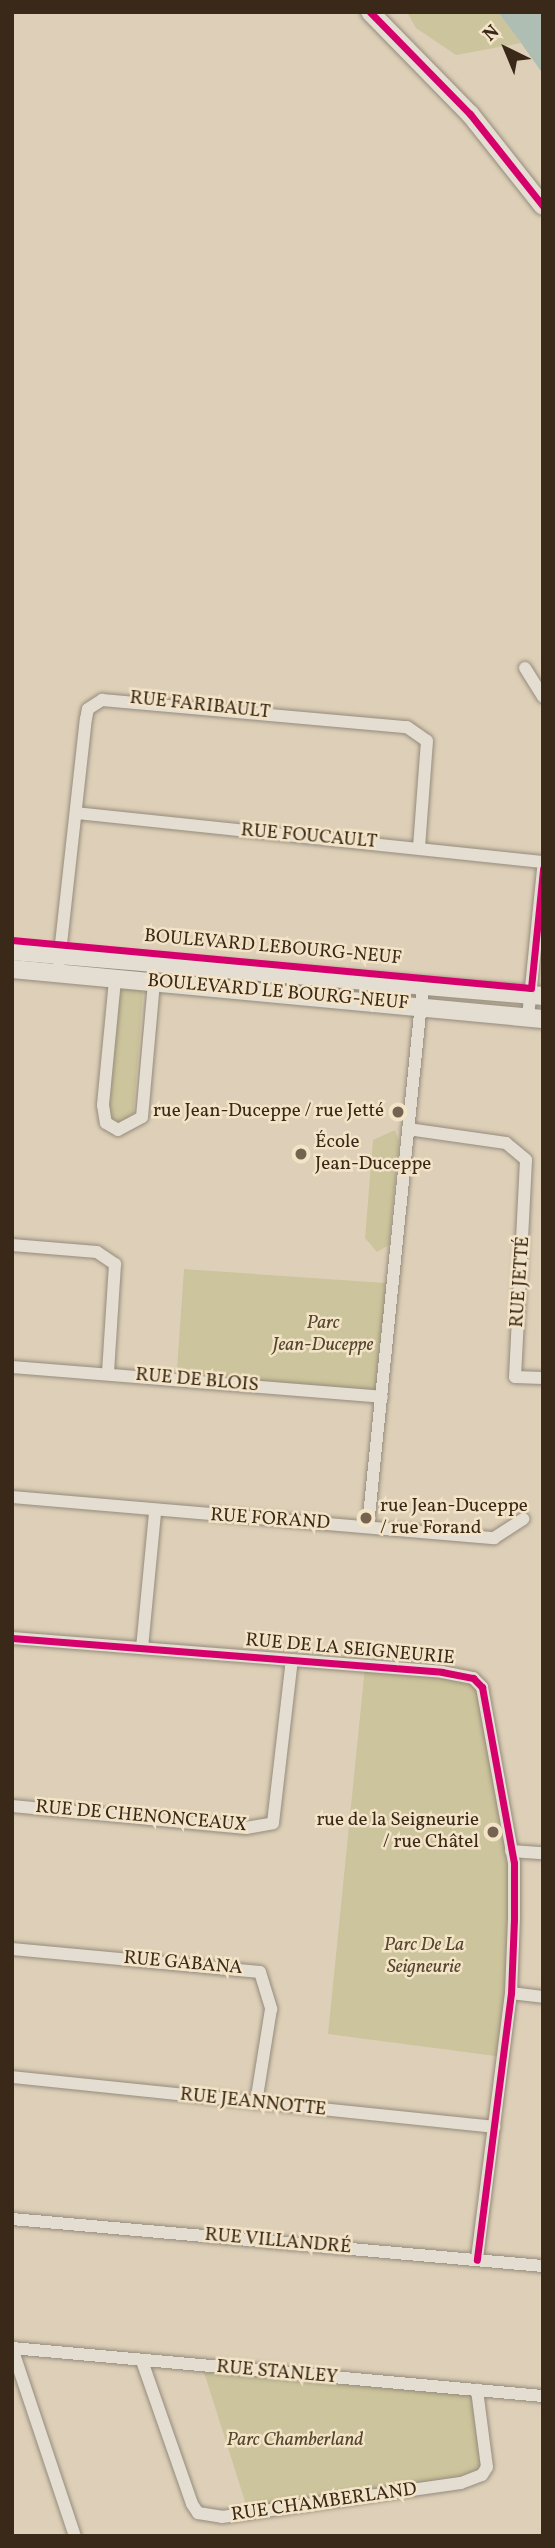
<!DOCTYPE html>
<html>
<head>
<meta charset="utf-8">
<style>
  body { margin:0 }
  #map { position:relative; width:555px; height:2548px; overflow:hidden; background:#ded0b8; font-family:Vollkorn,serif }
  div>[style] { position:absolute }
  .green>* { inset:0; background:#ccc49c; transform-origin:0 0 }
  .water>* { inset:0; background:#aebeb2 }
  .roads { filter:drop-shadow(0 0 2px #958b7c) drop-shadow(0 0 2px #958b7c) }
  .street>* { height:12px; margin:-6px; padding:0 6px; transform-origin:6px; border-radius:6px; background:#e4ddd1 }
  .secondary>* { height:18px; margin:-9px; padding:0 9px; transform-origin:9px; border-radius:9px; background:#e4ddd1 }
  .cycleway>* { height:7px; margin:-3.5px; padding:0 3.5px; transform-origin:3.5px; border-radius:3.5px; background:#d6006c }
  .dots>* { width:19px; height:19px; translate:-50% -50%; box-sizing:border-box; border:4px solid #f3e3c7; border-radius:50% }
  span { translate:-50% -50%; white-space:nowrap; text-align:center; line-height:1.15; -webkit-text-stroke:5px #f3e3c7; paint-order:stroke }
  .street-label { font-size:19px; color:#3a2918 }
  .poi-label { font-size:19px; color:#3a2918 }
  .right { translate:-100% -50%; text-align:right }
  .left { translate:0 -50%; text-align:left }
  .park-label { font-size:19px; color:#54462e; font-style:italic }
  .frame { position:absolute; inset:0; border:14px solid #3a2918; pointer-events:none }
  .north { position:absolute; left:471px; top:14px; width:70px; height:70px; -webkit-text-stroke:5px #f3e3c7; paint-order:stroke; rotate:317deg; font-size:19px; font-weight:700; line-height:28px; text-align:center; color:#3a2918 }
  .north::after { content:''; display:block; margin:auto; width:24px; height:32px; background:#3a2918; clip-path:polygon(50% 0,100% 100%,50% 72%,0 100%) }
</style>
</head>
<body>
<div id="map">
  <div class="green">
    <div style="clip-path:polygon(407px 12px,498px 12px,521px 43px,456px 55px,416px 28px)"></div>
    <div style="clip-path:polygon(138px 985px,143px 992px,133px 1117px,118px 1124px,107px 1112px,118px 987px)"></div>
    <div style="clip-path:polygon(395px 1130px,399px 1142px,389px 1245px,377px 1252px,365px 1238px,373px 1140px)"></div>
    <div style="left:184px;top:1269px;width:209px;height:111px;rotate:4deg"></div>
    <div style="clip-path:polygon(365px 1667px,443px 1671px,482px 1686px,514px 1867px,503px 2057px,328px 2034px)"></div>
    <div style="clip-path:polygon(202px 2366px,478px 2391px,486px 2446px,481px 2475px,249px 2514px)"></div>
  </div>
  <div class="water">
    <div style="clip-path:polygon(498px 12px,543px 12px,543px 74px,521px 43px)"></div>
  </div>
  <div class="roads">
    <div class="street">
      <div style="left:525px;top:668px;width:34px;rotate:58deg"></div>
      <div style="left:76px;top:813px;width:470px;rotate:6deg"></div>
      <div style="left:59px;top:962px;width:244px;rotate:-83.7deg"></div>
      <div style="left:86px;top:719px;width:10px;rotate:-79deg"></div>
      <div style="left:88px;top:709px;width:17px;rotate:-33deg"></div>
      <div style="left:102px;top:700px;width:306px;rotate:5.1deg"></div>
      <div style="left:407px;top:727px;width:24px;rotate:35deg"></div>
      <div style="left:427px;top:741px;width:106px;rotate:94.3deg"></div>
      <div style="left:115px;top:980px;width:126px;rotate:95.5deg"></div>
      <div style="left:103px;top:1105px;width:18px;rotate:81deg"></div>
      <div style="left:106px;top:1123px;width:14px;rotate:30deg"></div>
      <div style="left:118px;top:1130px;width:27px;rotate:-28deg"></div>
      <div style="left:142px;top:1117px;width:136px;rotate:-84.9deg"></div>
      <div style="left:528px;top:1017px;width:149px;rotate:-84.2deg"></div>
      <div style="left:408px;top:1129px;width:99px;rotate:8.1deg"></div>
      <div style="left:506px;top:1143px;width:26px;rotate:40deg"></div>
      <div style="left:526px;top:1160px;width:217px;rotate:92.9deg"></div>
      <div style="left:515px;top:1377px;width:28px;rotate:2deg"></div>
      <div style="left:12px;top:1245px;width:85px;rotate:4.7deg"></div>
      <div style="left:97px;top:1252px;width:22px;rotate:34deg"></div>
      <div style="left:115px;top:1264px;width:109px;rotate:93.7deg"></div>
      <div style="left:12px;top:1367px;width:371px;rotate:4.6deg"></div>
      <div style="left:12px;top:1497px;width:484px;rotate:4.9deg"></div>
      <div style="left:494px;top:1538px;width:35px;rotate:-33deg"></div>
      <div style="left:368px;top:1526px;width:545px;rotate:-84.21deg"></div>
      <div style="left:12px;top:1638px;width:431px;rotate:4.5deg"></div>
      <div style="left:442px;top:1672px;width:32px;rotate:11deg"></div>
      <div style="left:473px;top:1678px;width:13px;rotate:45deg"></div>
      <div style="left:482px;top:1687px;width:179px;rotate:79.7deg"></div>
      <div style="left:514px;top:1863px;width:56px;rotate:90deg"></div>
      <div style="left:514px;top:1919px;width:74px;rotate:92.3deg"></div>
      <div style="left:511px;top:1993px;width:269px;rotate:97.3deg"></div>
      <div style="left:142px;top:1648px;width:137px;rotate:-84.5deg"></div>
      <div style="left:12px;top:1806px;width:235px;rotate:5.4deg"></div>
      <div style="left:246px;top:1828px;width:27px;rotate:-10deg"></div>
      <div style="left:273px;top:1823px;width:164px;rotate:-83.4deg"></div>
      <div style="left:511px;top:1851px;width:32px;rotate:4deg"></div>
      <div style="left:12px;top:1949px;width:249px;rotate:5.3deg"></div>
      <div style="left:260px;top:1972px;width:39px;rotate:73deg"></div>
      <div style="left:271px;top:2009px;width:95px;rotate:99.1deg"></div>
      <div style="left:511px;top:1993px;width:32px;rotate:7deg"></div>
      <div style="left:12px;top:2077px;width:485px;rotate:5.9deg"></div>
      <div style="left:12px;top:2219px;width:533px;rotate:5.06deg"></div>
      <div style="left:12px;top:2348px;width:533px;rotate:5.17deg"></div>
      <div style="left:12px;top:2348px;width:198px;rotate:71.5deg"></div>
      <div style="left:142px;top:2361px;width:151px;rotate:70.7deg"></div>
      <div style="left:192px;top:2504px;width:11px;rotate:56deg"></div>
      <div style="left:198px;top:2513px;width:24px;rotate:9deg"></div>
      <div style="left:222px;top:2517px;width:241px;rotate:-8.1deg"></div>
      <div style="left:461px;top:2483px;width:22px;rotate:-21deg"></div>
      <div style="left:482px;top:2475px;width:9px;rotate:-58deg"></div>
      <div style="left:487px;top:2467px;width:78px;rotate:-97.4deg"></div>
    </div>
    <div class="secondary">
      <div style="left:370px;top:12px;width:143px;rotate:45.6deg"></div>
      <div style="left:470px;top:114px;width:117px;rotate:51.6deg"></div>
      <div style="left:12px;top:951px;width:533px;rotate:4.84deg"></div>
      <div style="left:12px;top:969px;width:533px;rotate:5.38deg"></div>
    </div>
  </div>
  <div class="cycleway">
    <div style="left:370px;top:12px;width:143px;rotate:45.6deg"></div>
    <div style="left:470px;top:114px;width:117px;rotate:51.6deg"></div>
    <div style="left:12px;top:940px;width:521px;rotate:5.28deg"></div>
    <div style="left:531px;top:988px;width:120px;rotate:-84.2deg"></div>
    <div style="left:12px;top:1638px;width:431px;rotate:4.5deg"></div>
    <div style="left:442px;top:1672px;width:32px;rotate:11deg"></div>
    <div style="left:473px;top:1678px;width:13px;rotate:45deg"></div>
    <div style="left:482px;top:1687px;width:179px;rotate:79.7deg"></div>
    <div style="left:514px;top:1863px;width:56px;rotate:90deg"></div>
    <div style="left:514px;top:1919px;width:74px;rotate:92.3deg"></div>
    <div style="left:511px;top:1993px;width:269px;rotate:97.3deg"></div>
  </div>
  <div class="dots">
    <div style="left:398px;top:1112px;background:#736350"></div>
    <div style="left:301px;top:1154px;background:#736350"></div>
    <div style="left:366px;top:1518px;background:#736350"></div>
    <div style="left:493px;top:1832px;background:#736350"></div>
  </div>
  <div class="street-label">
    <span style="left:200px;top:706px;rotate:6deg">RUE FARIBAULT</span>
    <span style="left:309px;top:837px;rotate:5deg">RUE FOUCAULT</span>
    <span style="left:273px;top:948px;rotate:5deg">BOULEVARD LEBOURG-NEUF</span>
    <span style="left:278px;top:993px;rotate:5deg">BOULEVARD LE BOURG-NEUF</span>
    <span style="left:521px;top:1282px;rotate:-86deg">RUE JETTÉ</span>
    <span style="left:197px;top:1381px;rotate:5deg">RUE DE BLOIS</span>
    <span style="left:270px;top:1520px;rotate:4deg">RUE FORAND</span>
    <span style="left:350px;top:1650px;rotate:5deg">RUE DE LA SEIGNEURIE</span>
    <span style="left:141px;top:1817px;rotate:5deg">RUE DE CHENONCEAUX</span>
    <span style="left:183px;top:1964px;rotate:5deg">RUE GABANA</span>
    <span style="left:253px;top:2103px;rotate:6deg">RUE JEANNOTTE</span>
    <span style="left:278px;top:2242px;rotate:5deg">RUE VILLANDRÉ</span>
    <span style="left:277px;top:2373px;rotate:5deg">RUE STANLEY</span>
    <span style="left:324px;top:2503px;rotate:-8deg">RUE CHAMBERLAND</span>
  </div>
  <div class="poi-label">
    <span class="right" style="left:384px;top:1112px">rue Jean-Duceppe / rue Jetté</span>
    <span class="left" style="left:315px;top:1154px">École<br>Jean-Duceppe</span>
    <span class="left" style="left:380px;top:1518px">rue Jean-Duceppe<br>/ rue Forand</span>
    <span class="right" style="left:479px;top:1832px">rue de la Seigneurie<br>/ rue Châtel</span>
  </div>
  <div class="park-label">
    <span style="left:323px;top:1335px">Parc<br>Jean-Duceppe</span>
    <span style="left:424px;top:1957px">Parc De La<br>Seigneurie</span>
    <span style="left:295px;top:2441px">Parc Chamberland</span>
  </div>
  <div class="frame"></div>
  <div class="north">N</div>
</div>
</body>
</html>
